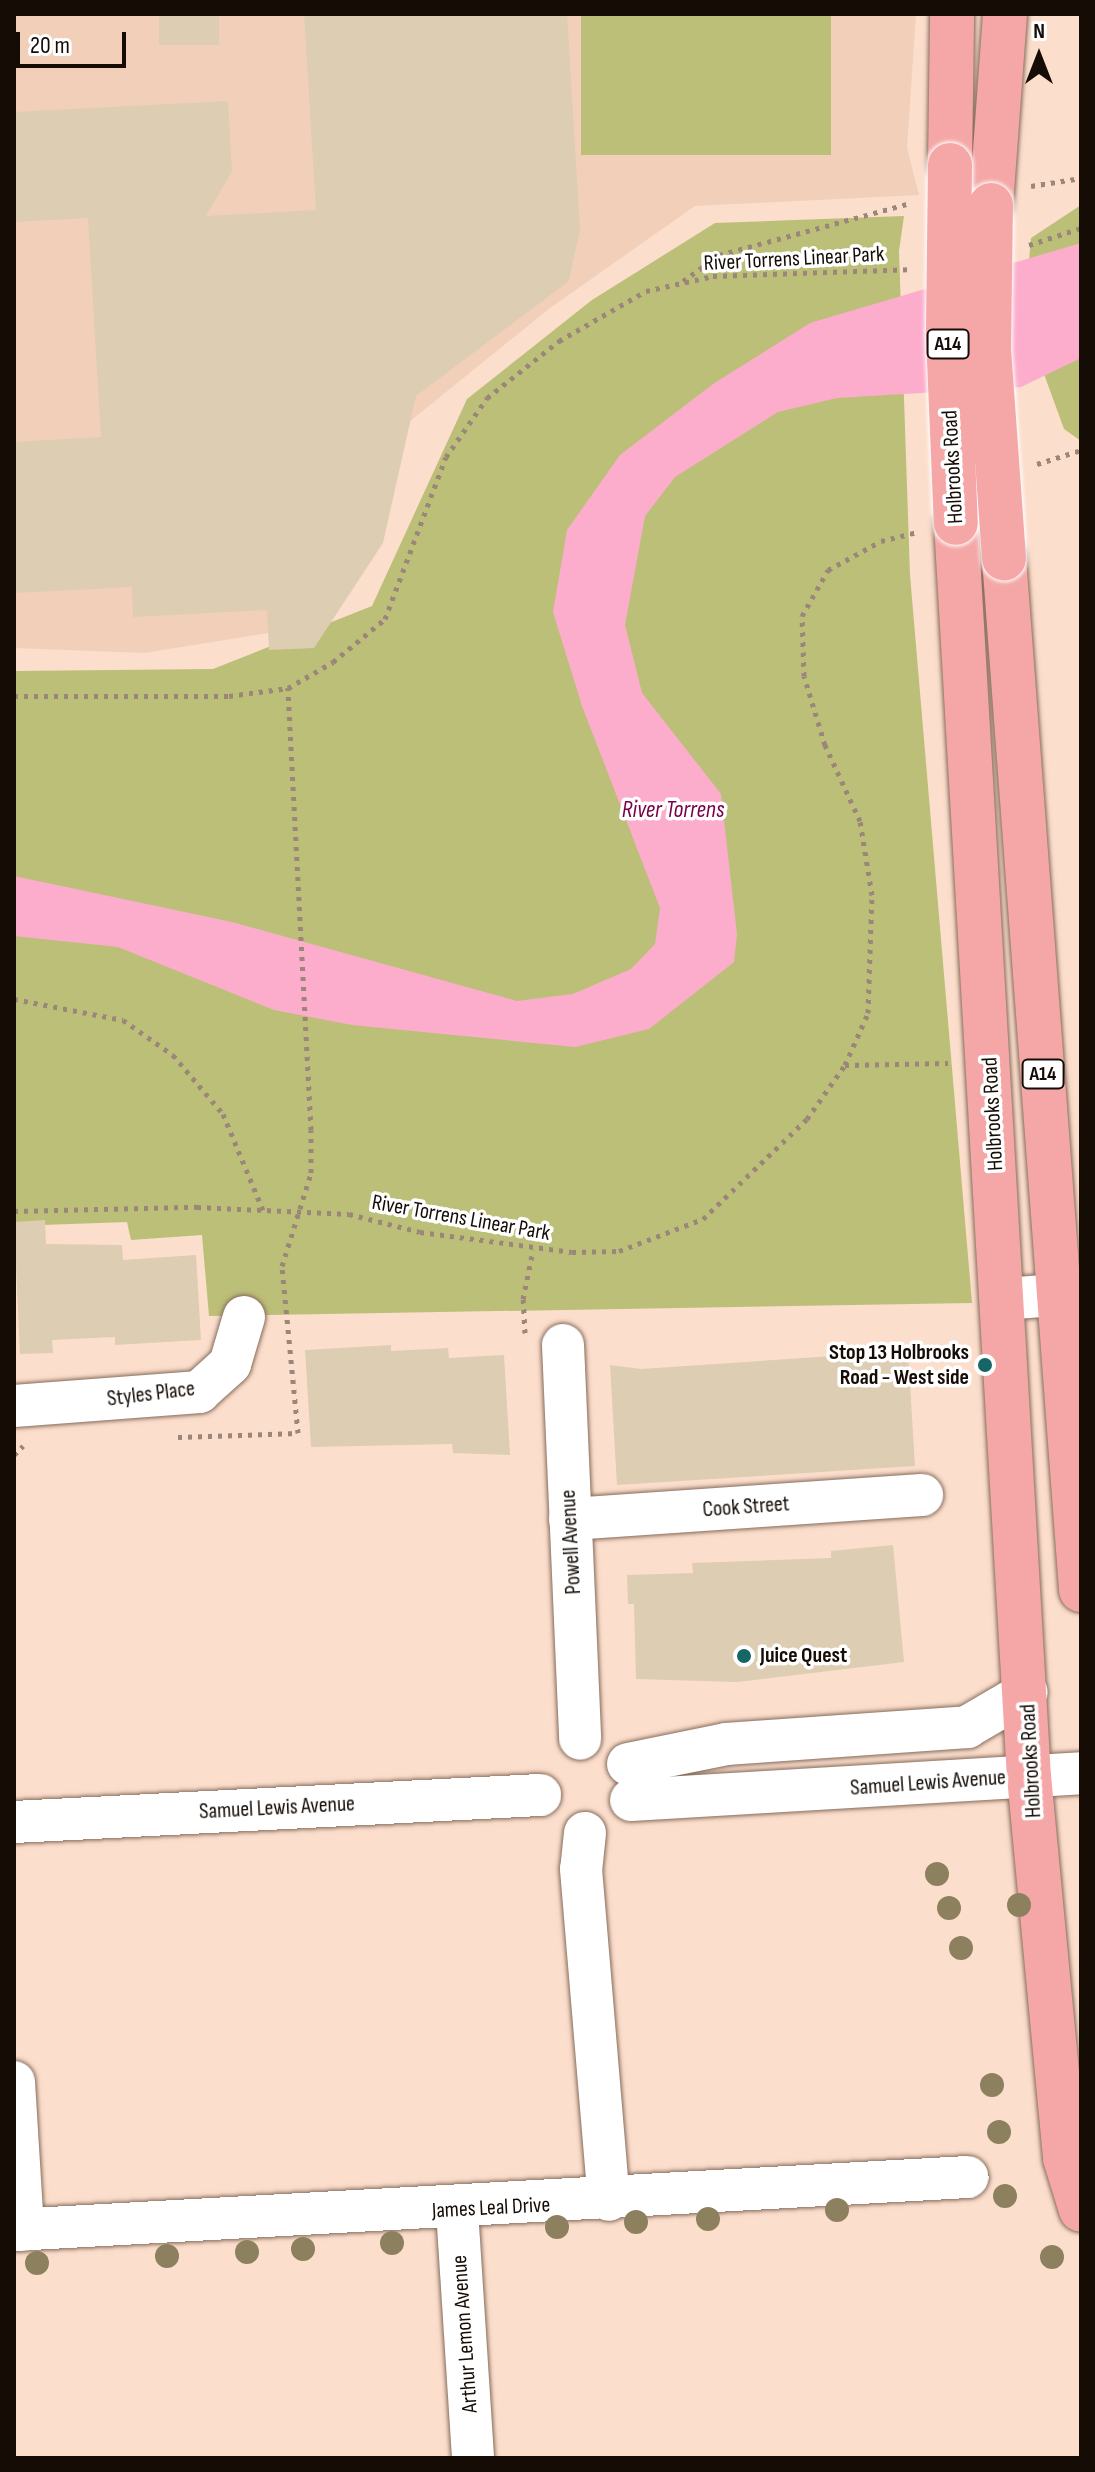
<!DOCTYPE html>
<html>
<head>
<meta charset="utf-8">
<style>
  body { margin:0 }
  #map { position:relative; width:1095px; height:2472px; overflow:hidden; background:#fcdecc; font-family:"Sofia Sans Condensed",sans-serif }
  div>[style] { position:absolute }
  .built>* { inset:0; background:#f2cfb9 }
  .green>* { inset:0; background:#bcbf78; transform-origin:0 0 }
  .water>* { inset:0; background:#fcadcc }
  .building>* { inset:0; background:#ddcdb2; transform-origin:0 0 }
  .path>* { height:5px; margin-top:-2.5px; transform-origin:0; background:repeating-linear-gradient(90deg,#9b8679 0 4px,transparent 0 10px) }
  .roads { filter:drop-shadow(0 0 2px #866c5c) drop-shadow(0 0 2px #866c5c) }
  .minor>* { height:42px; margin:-21px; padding:0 21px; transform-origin:21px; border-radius:21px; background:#fff }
  .primary>* { height:44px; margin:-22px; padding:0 22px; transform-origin:22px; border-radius:22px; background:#f4a7a6 }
  .bridges { filter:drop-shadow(0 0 2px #fff) drop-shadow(0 0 2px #fff) }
  .primary-bridge>* { height:44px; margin:-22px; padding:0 22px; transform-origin:22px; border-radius:22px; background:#f4a7a6 }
  .trees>* { width:24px; height:24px; margin:-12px; border-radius:50%; background:#8d805f }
  .dots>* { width:22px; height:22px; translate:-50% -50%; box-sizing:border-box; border:4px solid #fff; border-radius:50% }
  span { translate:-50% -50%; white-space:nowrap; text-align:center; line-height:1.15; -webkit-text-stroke:7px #fff; paint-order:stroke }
  .shield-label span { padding:2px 6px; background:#fff; border:2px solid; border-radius:6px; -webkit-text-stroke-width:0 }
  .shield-label { font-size:20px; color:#150c06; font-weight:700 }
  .street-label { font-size:22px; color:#150c06 }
  .poi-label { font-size:22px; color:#150c06; font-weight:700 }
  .right { translate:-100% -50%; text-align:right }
  .left { translate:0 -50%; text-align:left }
  .water-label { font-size:24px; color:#790046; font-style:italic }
  .frame { position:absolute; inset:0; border:16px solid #150c06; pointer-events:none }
  .north { position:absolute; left:999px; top:16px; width:80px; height:80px; -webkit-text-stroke:6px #fff; paint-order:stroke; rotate:0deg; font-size:22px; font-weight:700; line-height:32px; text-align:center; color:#150c06 }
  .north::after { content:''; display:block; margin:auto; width:28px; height:36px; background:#150c06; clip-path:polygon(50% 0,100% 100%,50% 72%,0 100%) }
  .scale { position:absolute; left:16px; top:32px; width:110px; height:36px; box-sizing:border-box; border:4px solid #150c06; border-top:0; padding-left:10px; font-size:24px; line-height:28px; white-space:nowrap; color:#150c06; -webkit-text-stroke:6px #fff; paint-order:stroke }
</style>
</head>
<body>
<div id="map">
  <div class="built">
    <div style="clip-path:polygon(14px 14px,916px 14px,907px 148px,919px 195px,695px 206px,550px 308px,409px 422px,312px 626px,144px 653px,14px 648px)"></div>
  </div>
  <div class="green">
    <div style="left:581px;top:14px;width:250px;height:141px"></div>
    <div style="clip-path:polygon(1081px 205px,1081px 441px,1064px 429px,1024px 319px,1031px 238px)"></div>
    <div style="clip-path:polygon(904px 216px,899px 251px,910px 575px,972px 1303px,209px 1316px,202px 1235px,131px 1240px,127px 1222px,14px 1226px,14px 671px,213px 669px,372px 606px,467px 399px,592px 300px,715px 223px)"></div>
  </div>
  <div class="water">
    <div style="clip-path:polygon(1081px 243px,1081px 358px,1021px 387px,837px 398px,778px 412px,675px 477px,645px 516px,625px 625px,642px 693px,721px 794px,737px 934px,734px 962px,649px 1029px,575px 1047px,352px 1025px,274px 1010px,118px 947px,14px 936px,14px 876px,232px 922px,517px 1001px,573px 994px,631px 969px,655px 944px,660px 908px,582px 706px,553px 612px,567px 530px,620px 455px,713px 384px,810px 323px)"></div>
  </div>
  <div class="building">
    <div style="left:159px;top:14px;width:60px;height:31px"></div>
    <div style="clip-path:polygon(304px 14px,567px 14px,580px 229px,569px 281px,416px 396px,383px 543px,314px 648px,269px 650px,267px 610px,133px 617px,132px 587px,14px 593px,14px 442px,101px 437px,88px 218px,14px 222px,14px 112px,228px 101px,232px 171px,206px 216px,316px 210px)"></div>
    <div style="clip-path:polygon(45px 1220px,46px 1244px,122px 1245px,123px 1260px,196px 1255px,201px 1340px,115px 1345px,115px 1337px,52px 1340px,53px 1353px,20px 1354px,14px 1222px)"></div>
    <div style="clip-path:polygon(391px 1345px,391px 1351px,448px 1348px,449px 1358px,504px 1355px,510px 1455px,453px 1453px,452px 1444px,311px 1447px,305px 1350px)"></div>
    <div style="clip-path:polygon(908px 1351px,915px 1466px,617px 1485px,610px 1365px,641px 1369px)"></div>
    <div style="clip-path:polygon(893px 1545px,904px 1662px,737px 1682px,636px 1679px,634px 1604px,628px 1604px,627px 1575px,693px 1573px,692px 1563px,831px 1558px,831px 1551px)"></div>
  </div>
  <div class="path">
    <div style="left:1031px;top:186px;width:51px;rotate:-9.1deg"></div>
    <div style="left:1029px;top:245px;width:55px;rotate:-18.1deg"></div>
    <div style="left:683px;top:281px;width:44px;rotate:-35.8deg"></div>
    <div style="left:719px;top:255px;width:198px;rotate:-15.2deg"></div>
    <div style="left:1037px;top:464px;width:46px;rotate:-17.7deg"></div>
    <div style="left:14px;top:696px;width:215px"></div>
    <div style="left:229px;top:696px;width:60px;rotate:-7.7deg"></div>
    <div style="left:288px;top:688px;width:52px;rotate:-30deg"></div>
    <div style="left:333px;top:662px;width:67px;rotate:-39.6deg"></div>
    <div style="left:385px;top:619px;width:173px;rotate:-69.4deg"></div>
    <div style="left:446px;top:457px;width:72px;rotate:-55.2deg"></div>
    <div style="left:487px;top:398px;width:92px;rotate:-38.4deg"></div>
    <div style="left:559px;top:341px;width:100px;rotate:-29.9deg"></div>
    <div style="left:646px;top:291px;width:69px;rotate:-12.6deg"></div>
    <div style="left:713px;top:276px;width:196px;rotate:-2deg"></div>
    <div style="left:14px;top:999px;width:111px;rotate:10.9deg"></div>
    <div style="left:123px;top:1020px;width:61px;rotate:35deg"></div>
    <div style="left:173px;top:1055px;width:77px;rotate:49.7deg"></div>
    <div style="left:223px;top:1114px;width:104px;rotate:67.4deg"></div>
    <div style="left:845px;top:1065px;width:103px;rotate:-1.1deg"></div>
    <div style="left:14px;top:1211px;width:183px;rotate:-1.3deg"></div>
    <div style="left:197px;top:1207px;width:152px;rotate:2.6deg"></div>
    <div style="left:349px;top:1214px;width:73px;rotate:14.2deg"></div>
    <div style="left:420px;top:1232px;width:153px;rotate:7.5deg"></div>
    <div style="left:572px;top:1252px;width:47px;rotate:-1.2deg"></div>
    <div style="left:619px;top:1251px;width:90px;rotate:-20.9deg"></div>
    <div style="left:703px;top:1219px;width:144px;rotate:-43.9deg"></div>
    <div style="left:807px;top:1119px;width:66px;rotate:-54.9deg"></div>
    <div style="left:845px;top:1065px;width:57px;rotate:-66.1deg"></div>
    <div style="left:868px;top:1013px;width:118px;rotate:-88.1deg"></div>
    <div style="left:872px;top:895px;width:75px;rotate:-99.2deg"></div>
    <div style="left:860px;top:821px;width:84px;rotate:-114.7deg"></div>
    <div style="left:825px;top:745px;width:72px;rotate:-106.9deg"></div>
    <div style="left:804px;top:676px;width:60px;rotate:-91.9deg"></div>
    <div style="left:802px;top:616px;width:53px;rotate:-60.5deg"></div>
    <div style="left:828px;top:570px;width:60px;rotate:-28.7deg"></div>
    <div style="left:881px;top:541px;width:38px;rotate:-14deg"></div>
    <div style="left:525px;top:1333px;width:34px;rotate:-93deg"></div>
    <div style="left:523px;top:1299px;width:50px;rotate:-78.5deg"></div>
    <div style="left:178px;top:1437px;width:120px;rotate:-1.9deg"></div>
    <div style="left:298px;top:1433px;width:168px;rotate:-95.5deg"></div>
    <div style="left:282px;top:1266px;width:97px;rotate:-72.7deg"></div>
    <div style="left:311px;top:1173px;width:43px;rotate:-90deg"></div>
    <div style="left:311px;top:1130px;width:443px;rotate:-93deg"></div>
    <div style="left:14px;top:1455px;width:13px;rotate:-45deg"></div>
  </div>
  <div class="roads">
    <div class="minor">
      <div style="left:1004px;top:1299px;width:77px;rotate:-4.5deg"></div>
      <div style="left:563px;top:1345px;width:394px;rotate:87.5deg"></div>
      <div style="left:14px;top:1406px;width:186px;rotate:-4.3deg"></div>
      <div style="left:199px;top:1392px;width:42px;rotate:-42.1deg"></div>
      <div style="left:230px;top:1364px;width:49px;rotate:-73.4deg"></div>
      <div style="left:570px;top:1519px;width:353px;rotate:-3.9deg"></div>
      <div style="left:628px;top:1764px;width:100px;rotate:-11.5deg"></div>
      <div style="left:726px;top:1744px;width:242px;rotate:-4deg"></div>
      <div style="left:967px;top:1727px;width:69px;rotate:-30.3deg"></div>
      <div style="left:631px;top:1800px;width:451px;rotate:-3.4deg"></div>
      <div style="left:14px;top:1822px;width:527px;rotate:-2.94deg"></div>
      <div style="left:585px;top:1833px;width:36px;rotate:96deg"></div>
      <div style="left:581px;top:1869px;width:332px;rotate:85.2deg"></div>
      <div style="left:14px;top:2082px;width:148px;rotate:86.5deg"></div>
      <div style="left:457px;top:2210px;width:249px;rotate:86.3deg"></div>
      <div style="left:14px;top:2230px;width:955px;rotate:-3.18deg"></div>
    </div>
    <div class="primary">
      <div style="left:950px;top:165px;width:151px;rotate:-89.2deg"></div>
      <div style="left:991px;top:205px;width:192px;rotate:-85.8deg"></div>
      <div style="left:956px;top:523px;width:1255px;rotate:86.67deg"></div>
      <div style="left:1029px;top:1776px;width:384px;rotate:84.6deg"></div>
      <div style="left:1065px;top:2158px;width:54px;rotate:72.9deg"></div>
      <div style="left:1004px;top:558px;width:1035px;rotate:85.73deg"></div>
    </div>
  </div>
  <div class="bridges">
    <div class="primary-bridge">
      <div style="left:950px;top:165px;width:171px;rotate:90.7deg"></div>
      <div style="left:948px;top:336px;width:187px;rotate:87.6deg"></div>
      <div style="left:991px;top:205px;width:144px;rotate:90.8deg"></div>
      <div style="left:989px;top:349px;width:210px;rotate:85.9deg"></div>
    </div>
  </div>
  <div class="trees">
    <div style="left:937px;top:1874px"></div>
    <div style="left:1019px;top:1905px"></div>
    <div style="left:949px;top:1908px"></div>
    <div style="left:961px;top:1948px"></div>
    <div style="left:992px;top:2085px"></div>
    <div style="left:999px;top:2132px"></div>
    <div style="left:1005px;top:2196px"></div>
    <div style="left:837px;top:2210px"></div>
    <div style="left:708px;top:2219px"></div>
    <div style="left:636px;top:2222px"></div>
    <div style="left:557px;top:2227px"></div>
    <div style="left:392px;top:2243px"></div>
    <div style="left:303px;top:2249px"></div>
    <div style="left:247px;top:2252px"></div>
    <div style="left:167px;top:2256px"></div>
    <div style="left:1052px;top:2257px"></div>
    <div style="left:37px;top:2263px"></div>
  </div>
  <div class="dots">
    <div style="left:985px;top:1365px;background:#166567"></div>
    <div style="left:744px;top:1656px;background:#166567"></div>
  </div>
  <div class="shield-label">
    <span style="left:948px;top:344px">A14</span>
    <span style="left:1043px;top:1074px">A14</span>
  </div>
  <div class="street-label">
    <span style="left:794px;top:259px;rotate:-3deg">River Torrens Linear Park</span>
    <span style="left:953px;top:467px;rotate:-93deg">Holbrooks Road</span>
    <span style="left:993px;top:1114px;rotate:-93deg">Holbrooks Road</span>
    <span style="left:461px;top:1218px;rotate:10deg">River Torrens Linear Park</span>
    <span style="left:151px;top:1394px;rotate:-7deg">Styles Place</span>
    <span style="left:746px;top:1507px;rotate:-4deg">Cook Street</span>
    <span style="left:571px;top:1542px;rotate:-93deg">Powell Avenue</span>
    <span style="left:1031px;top:1761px;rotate:-93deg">Holbrooks Road</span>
    <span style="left:928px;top:1783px;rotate:-4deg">Samuel Lewis Avenue</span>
    <span style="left:277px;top:1808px;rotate:-3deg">Samuel Lewis Avenue</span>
    <span style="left:491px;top:2208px;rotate:-3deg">James Leal Drive</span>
    <span style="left:465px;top:2334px;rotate:-94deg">Arthur Lemon Avenue</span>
  </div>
  <div class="poi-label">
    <span class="right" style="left:969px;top:1365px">Stop 13 Holbrooks<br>Road - West side</span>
    <span class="left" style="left:760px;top:1656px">Juice Quest</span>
  </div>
  <div class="water-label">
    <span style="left:673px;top:810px">River Torrens</span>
  </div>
  <div class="frame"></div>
  <div class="north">N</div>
  <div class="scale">20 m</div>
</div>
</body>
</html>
